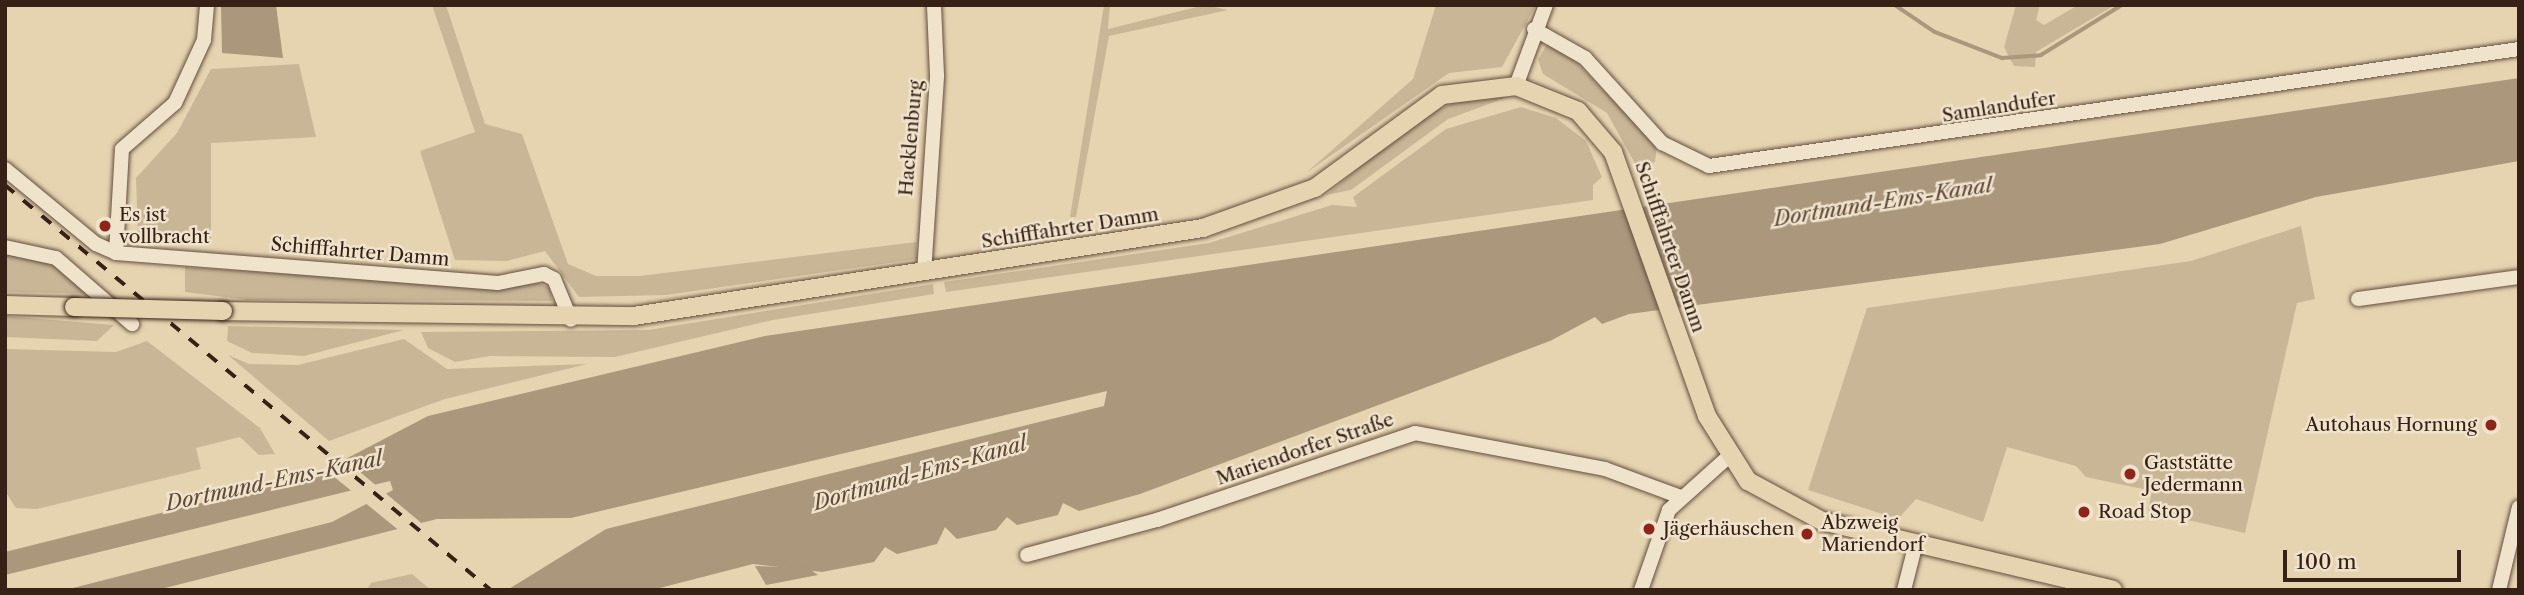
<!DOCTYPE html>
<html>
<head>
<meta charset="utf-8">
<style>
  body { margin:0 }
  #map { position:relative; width:2524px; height:595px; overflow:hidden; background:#e6d4b1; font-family:"Libre Caslon Text",serif }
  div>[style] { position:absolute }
  .green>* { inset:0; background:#c8b697 }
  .water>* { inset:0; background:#aa977c }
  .pier>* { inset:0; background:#e6d4b1 }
  .stream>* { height:3.5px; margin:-1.75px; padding:0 1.75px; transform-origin:1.75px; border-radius:1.75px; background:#aa977c }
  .roads { filter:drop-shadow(0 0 2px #634e3d) drop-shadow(0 0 2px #634e3d) }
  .minor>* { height:14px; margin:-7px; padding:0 7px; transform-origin:7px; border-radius:7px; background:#efe3cc }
  .major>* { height:18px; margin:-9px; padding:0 9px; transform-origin:9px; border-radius:9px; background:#e6d4b1 }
  .rail>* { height:3.5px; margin-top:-1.75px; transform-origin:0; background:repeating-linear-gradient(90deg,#372116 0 12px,transparent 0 24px) }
  .bridges { filter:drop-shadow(0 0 2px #372116) drop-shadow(0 0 2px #372116) }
  .major-bridge>* { height:18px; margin:-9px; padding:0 9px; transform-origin:9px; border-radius:9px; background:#e6d4b1 }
  .dots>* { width:19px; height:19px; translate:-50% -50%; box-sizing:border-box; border:4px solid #efe3cc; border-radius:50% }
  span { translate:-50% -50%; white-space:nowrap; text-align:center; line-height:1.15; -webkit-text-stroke:5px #efe3cc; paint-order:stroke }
  .street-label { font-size:19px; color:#372116 }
  .poi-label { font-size:19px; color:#372116 }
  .left { translate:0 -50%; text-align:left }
  .right { translate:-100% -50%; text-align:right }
  .water-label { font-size:21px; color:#5f4a3a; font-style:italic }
  .frame { position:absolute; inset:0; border:7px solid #372116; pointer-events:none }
  .scale { position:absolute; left:2283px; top:550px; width:178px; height:32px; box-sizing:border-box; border:4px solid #372116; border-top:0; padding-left:9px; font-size:21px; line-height:24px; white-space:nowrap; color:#372116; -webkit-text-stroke:5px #efe3cc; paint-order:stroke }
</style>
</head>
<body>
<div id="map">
  <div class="green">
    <div style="clip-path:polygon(432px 5px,446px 5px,485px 124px,522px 134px,568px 264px,596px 276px,640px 276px,916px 242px,917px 259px,666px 295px,579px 297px,545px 251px,507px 261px,455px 260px,420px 151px,475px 132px)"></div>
    <div style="clip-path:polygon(1104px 5px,1110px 5px,1108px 29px,1205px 5px,1228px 10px,1109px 36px,1076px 217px,1070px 217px)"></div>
    <div style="clip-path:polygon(1436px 5px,1536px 5px,1502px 67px,1449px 73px,1306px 173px,1413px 79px)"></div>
    <div style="clip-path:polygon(2016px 5px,2040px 5px,2036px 20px,2044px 25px,2078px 5px,2115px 5px,2036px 52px,2035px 67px,2014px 66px,2004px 47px)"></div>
    <div style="clip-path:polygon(1547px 44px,1562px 47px,1657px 146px,1655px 162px,1638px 169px,1607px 113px,1543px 74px,1538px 60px)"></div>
    <div style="clip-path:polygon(299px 64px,316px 137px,211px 143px,211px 241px,138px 236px,136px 178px,177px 133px,211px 69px)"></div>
    <div style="clip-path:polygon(1493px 95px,1508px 97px,1448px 119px,1351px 190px,1326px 195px,1418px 119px,1461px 99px)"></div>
    <div style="clip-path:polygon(1521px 107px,1556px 118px,1586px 141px,1602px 177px,1593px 185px,1593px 200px,946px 292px,944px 282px,1209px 243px,1332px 205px,1357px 207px,1353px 197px,1446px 129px)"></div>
    <div style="clip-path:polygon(2301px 226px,2315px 299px,2297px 303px,2245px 533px,2148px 511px,2152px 491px,2086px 477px,2076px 466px,2007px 447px,1983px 522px,1916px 499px,1898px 519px,1808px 490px,1867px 308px,2191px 261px)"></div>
    <div style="clip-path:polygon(5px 254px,46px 260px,101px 294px,5px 292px)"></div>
    <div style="clip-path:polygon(185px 267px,498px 288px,538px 283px,550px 288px,552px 301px,248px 300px,185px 292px)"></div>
    <div style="clip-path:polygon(933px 284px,934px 294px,773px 320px,615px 357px,490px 356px,455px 362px,428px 348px,421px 332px,648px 330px)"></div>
    <div style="clip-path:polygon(5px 316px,114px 325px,97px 341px,5px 337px)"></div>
    <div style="clip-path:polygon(228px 326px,404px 330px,304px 356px,252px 353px,227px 341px)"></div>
    <div style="clip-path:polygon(404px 339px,447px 369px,587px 364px,445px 399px,329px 441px,228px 355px,249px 364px,298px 365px)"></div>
    <div style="clip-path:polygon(147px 341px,260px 428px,275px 454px,259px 455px,240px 437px,196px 448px,201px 469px,37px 509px,16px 508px,5px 491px,5px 349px,116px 352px)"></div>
    <div style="clip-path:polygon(412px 574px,431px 590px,368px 588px,371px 583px)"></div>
  </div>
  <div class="water">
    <div style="clip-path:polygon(221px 5px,276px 5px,283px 58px,222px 53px)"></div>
    <div style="clip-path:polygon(2519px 78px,2519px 161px,2316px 197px,2160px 244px,1629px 314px,1602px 324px,1595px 317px,1550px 341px,1140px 494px,1079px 511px,1063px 503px,1058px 515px,1017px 525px,1007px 517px,996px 530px,957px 539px,945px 527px,937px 544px,897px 554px,885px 547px,874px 562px,822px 572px,753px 564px,652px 590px,507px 590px,606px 529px,1104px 406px,1107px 391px,571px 518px,437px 519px,157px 590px,65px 590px,332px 522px,393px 490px,390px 481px,5px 575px,5px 552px,317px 474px,428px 416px,765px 336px)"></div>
    <div style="clip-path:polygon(755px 566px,808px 568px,818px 575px,766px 585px)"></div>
  </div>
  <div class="pier">
    <div style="clip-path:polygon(342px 457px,378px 487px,354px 493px,322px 467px)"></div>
    <div style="clip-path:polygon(383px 491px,425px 526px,401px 532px,364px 502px)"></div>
  </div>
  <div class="stream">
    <div style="left:1895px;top:5px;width:48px;rotate:34deg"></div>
    <div style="left:1935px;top:32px;width:72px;rotate:21.2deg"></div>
    <div style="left:2002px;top:58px;width:39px;rotate:-4deg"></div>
    <div style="left:2041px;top:55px;width:95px;rotate:-31.7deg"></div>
  </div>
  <div class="roads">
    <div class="minor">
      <div style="left:1534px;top:29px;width:59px;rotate:29.6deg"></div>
      <div style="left:1585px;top:58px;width:115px;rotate:47.8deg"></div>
      <div style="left:1662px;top:143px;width:52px;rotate:26.1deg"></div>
      <div style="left:1709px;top:166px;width:818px;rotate:-8.22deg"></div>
      <div style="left:1516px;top:86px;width:86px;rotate:-69.7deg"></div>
      <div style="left:5px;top:169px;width:118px;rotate:39.5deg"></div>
      <div style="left:96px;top:244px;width:22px;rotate:24deg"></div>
      <div style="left:116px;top:253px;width:383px;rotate:4.5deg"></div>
      <div style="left:498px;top:283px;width:47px;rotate:-11.1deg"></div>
      <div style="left:544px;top:274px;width:11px;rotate:27deg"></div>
      <div style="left:554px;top:279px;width:44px;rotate:67.5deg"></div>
      <div style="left:5px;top:247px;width:52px;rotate:12.2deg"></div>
      <div style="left:56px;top:258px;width:101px;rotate:41deg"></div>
      <div style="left:116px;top:253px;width:104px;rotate:-86.7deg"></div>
      <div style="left:122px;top:149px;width:70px;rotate:-41deg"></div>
      <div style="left:175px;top:103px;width:69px;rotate:-65.3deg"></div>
      <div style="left:204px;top:40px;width:35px;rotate:-85deg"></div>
      <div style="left:924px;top:273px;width:198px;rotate:-86.2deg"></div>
      <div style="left:937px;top:75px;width:70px;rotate:-92.5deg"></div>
      <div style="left:2358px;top:299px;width:162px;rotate:-7.8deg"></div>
      <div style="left:1027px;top:555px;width:135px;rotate:-15.1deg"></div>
      <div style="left:1157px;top:520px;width:272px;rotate:-18.6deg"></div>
      <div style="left:1415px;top:433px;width:193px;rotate:10.7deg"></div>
      <div style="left:1605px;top:469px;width:78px;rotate:20.3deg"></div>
      <div style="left:1641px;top:590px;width:85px;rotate:-70.7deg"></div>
      <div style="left:1669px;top:510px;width:79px;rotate:-41.9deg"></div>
      <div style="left:1904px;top:590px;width:49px;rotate:-75.7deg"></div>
      <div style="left:2499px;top:590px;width:85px;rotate:-76.5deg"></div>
    </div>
    <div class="major">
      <div style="left:5px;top:305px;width:69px;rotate:1.7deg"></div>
      <div style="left:223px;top:311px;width:411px;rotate:0.7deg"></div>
      <div style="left:634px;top:316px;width:576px;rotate:-8.79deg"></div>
      <div style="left:1203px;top:228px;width:119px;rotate:-19.7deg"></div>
      <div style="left:1315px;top:188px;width:157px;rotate:-36.2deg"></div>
      <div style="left:1442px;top:95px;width:75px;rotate:-6.9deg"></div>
      <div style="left:1516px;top:86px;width:67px;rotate:22deg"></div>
      <div style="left:1578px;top:111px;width:54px;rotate:49.5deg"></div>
      <div style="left:1613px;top:152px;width:280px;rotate:70.4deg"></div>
      <div style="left:1707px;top:416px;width:77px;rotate:57.8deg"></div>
      <div style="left:1748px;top:481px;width:84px;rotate:28.4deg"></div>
      <div style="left:1822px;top:521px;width:299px;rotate:13.3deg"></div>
    </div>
  </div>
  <div class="rail">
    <div style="left:5px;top:185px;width:633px;rotate:39.81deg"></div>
  </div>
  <div class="bridges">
    <div class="major-bridge">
      <div style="left:74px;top:307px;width:149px;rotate:1.5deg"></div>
    </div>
  </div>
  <div class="dots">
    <div style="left:105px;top:226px;background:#8f2418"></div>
    <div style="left:2491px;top:425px;background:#8f2418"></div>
    <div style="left:2130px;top:474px;background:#8f2418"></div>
    <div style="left:2084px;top:512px;background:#8f2418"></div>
    <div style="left:1649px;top:529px;background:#8f2418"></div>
    <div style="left:1807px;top:534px;background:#8f2418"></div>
  </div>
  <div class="street-label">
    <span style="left:1999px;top:107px;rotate:-9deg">Samlandufer</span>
    <span style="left:911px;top:138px;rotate:-85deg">Hacklenburg</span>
    <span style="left:1070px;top:228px;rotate:-9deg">Schifffahrter Damm</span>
    <span style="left:1670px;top:247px;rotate:71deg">Schifffahrter Damm</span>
    <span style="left:360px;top:252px;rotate:5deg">Schifffahrter Damm</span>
    <span style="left:1305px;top:449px;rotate:-19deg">Mariendorfer Straße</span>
  </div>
  <div class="poi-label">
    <span class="left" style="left:119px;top:226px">Es ist<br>vollbracht</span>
    <span class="right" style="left:2477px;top:425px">Autohaus Hornung</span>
    <span class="left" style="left:2144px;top:474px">Gaststätte<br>Jedermann</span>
    <span class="left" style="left:2098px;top:512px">Road Stop</span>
    <span class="left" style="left:1821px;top:534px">Abzweig<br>Mariendorf</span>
    <span class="left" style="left:1663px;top:529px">Jägerhäuschen</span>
  </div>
  <div class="water-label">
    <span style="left:1883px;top:202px;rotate:-9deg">Dortmund-Ems-Kanal</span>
    <span style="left:920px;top:473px;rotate:-16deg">Dortmund-Ems-Kanal</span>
    <span style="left:274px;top:481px;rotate:-12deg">Dortmund-Ems-Kanal</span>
  </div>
  <div class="frame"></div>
  <div class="scale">100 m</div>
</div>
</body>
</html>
